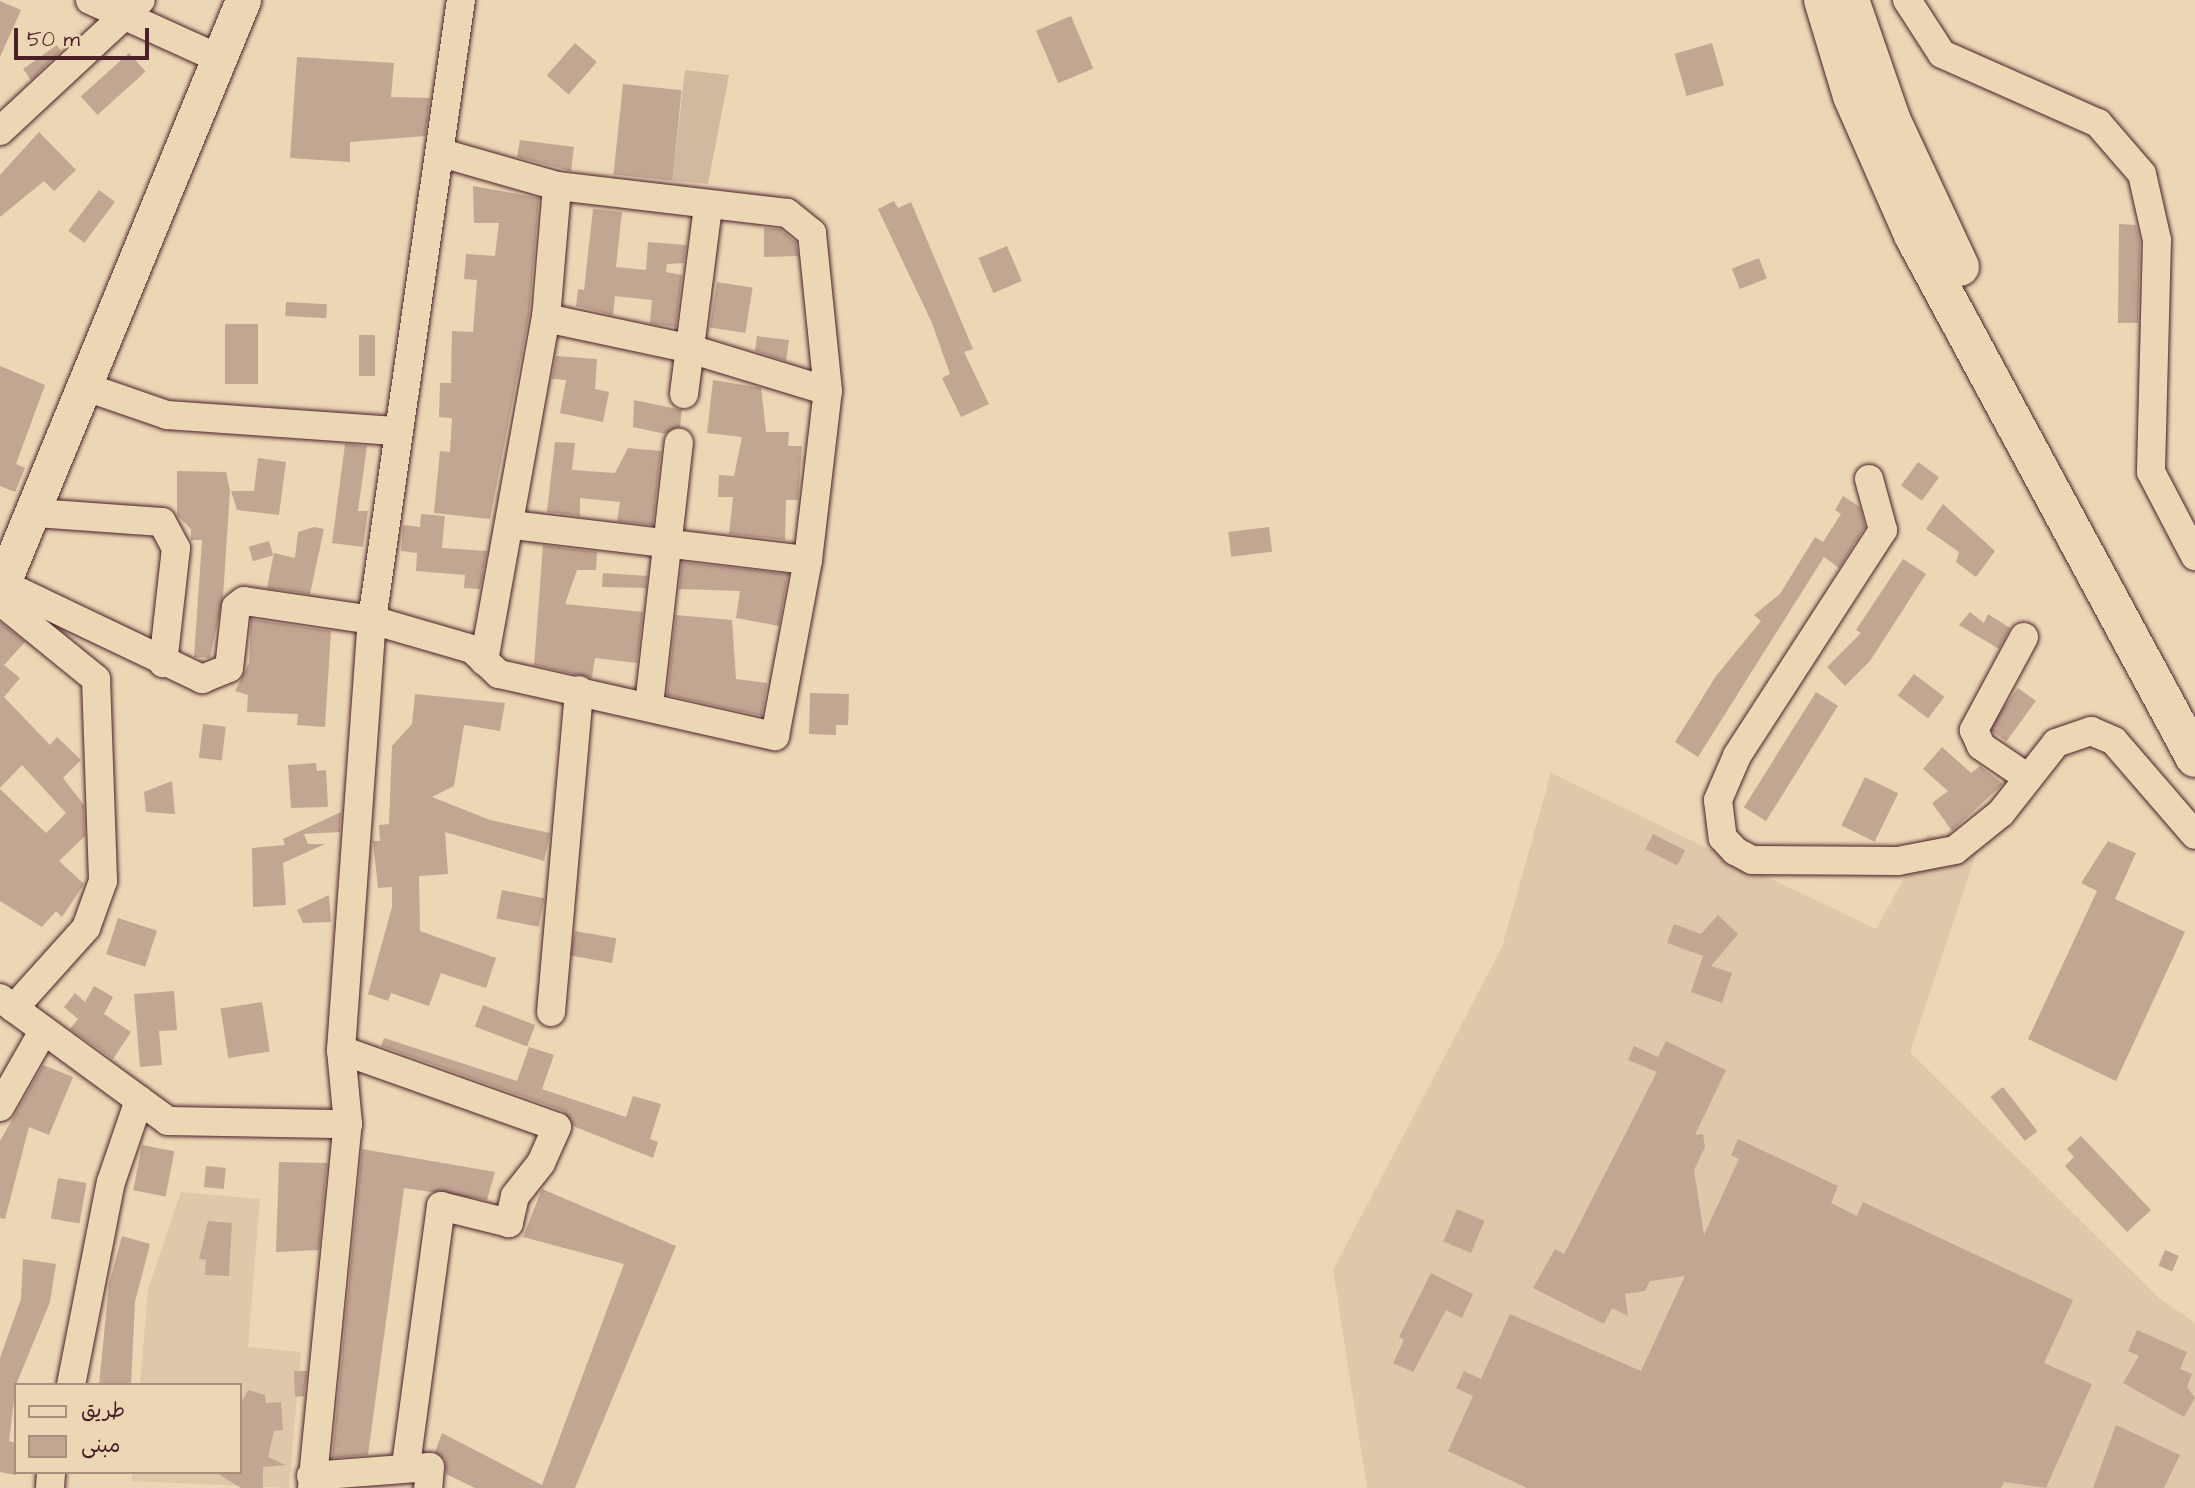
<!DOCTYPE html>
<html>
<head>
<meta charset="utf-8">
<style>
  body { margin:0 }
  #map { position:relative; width:2195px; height:1488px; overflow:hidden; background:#ecd7b5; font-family:"Architects Daughter","Playpen Sans Arabic",sans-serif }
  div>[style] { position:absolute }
  .built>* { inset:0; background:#dfc8aa }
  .green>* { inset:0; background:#d1b99f }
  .building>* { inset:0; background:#c1a691; transform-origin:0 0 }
  .roads { filter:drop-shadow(0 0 2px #4a1f2b) drop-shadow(0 0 2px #4a1f2b) }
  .minor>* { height:28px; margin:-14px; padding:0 14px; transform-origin:14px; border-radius:14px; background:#ecd7b5 }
  .major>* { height:35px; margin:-17.5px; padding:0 17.5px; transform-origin:17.5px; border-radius:17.5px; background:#ecd7b5 }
  .highway>* { height:38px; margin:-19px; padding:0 19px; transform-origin:19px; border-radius:19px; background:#ecd7b5 }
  span { translate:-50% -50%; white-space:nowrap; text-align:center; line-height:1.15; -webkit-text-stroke:5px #ecd7b5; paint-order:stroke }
  .legend { position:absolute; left:14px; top:1383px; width:228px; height:91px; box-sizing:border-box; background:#ecd7b5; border:2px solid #ab8d7e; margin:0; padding:9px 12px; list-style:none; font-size:21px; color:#4a1f2b }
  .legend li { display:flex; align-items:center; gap:14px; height:35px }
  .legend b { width:35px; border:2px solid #ab8d7e }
  .scale { position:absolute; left:14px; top:28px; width:135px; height:32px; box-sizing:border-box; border:4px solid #4a1f2b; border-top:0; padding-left:9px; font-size:21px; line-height:24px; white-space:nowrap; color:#4a1f2b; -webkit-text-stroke:5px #ecd7b5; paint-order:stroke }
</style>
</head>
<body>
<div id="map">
  <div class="built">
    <div style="clip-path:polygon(1551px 773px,1876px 929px,1928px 834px,1977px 851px,1910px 1052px,2159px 1298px,2195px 1323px,2195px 1488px,1367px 1488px,1333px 1270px,1502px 947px)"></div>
    <div style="clip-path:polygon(181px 1192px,260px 1199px,248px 1347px,301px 1352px,289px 1488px,132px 1481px,132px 1472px,240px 1472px,240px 1385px,140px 1385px,148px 1288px)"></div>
  </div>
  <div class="green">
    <div style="clip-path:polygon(685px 70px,729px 75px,708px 184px,672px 181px)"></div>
  </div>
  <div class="building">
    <div style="clip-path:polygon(0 1px,21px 10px,0 57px)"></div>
    <div style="left:1071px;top:16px;width:57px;height:38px;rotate:67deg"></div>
    <div style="left:575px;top:43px;width:29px;height:43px;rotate:41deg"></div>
    <div style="left:1712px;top:43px;width:44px;height:39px;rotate:74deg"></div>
    <div style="clip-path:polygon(57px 45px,61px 51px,31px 80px,23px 69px)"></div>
    <div style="left:129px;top:53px;width:25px;height:65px;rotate:48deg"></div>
    <div style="clip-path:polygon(297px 57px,394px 63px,391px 97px,430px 98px,425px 136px,350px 142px,350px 162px,290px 158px)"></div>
    <div style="left:623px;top:84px;width:59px;height:91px;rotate:6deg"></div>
    <div style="clip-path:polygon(39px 132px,76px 170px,54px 191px,44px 181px,0 217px,0 175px)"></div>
    <div style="clip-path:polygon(520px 140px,574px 147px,571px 171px,517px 157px)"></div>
    <div style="clip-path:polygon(473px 186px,539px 198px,529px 316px,490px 519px,434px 513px,440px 451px,450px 452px,452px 418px,439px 417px,440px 383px,451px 383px,452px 331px,473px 332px,477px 280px,464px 279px,466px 254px,495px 256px,499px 223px,474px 223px)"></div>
    <div style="left:99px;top:190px;width:20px;height:51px;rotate:37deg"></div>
    <div style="clip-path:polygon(894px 201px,898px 208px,911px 202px,973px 349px,964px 352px,989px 404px,961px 417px,942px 378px,950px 374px,932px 323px,878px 209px)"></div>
    <div style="clip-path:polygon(593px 209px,622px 212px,616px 267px,646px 270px,648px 242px,686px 245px,684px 263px,667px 264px,666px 272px,682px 275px,676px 327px,650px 323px,652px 300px,615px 296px,613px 315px,576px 306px,578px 289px,584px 290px)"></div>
    <div style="clip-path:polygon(2119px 224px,2136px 225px,2140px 242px,2138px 323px,2118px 323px)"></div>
    <div style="clip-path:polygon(764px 228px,780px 229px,796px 242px,798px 256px,764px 257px)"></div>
    <div style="left:1007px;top:246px;width:38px;height:31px;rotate:67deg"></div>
    <div style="left:1759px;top:258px;width:22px;height:29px;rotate:69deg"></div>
    <div style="left:717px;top:282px;width:36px;height:46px;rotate:9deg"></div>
    <div style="left:286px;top:302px;width:41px;height:14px;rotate:3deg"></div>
    <div style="left:225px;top:324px;width:33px;height:60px"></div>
    <div style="left:359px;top:335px;width:16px;height:41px"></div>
    <div style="clip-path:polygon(757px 336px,789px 340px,786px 361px,755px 351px)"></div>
    <div style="clip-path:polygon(556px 356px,597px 359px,595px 389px,609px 392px,603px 422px,560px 413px,566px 380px,552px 379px)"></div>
    <div style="clip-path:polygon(0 366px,45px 385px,16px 464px,25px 468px,15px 492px,0 486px)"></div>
    <div style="clip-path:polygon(713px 380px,761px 388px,766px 432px,789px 432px,788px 446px,802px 446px,798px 500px,786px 500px,785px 540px,729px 534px,733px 497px,718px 497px,719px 475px,734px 476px,742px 437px,707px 433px)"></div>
    <div style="clip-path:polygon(634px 400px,682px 410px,680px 427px,665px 434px,633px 427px)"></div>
    <div style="clip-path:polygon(555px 442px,575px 443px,572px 470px,615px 473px,628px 448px,661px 451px,653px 525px,617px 521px,620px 502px,580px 498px,580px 516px,547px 512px)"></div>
    <div style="clip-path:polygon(345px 444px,367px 446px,358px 511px,368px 511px,363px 547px,332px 543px)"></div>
    <div style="clip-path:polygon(258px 458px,286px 462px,279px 515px,237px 510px,231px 491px,254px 491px)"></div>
    <div style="left:1918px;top:462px;width:26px;height:29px;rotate:36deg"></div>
    <div style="clip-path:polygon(177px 471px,226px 472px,230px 491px,223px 597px,210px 658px,194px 657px,202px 540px,191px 540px,191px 529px,177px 515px)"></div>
    <div style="clip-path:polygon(1843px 496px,1860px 507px,1865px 527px,1839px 568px,1824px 557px,1698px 757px,1675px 742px,1716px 676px,1761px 621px,1754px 615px,1780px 594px,1815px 537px,1823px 542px,1841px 514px,1835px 510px)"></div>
    <div style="clip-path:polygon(1943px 504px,1995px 551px,1976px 577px,1956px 562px,1959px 552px,1926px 529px)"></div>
    <div style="clip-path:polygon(421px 514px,445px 516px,442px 548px,487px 551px,480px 589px,464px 588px,465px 575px,416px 571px,417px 553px,401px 551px,403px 525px,420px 527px)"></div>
    <div style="clip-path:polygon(314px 527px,324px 529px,310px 594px,267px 588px,274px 553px,295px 558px,298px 532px)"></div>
    <div style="left:1269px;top:527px;width:25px;height:41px;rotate:83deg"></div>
    <div style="left:269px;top:541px;width:15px;height:21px;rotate:74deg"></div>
    <div style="clip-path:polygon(543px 545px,597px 552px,596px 570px,577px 570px,565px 604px,643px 612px,637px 663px,595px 658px,592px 678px,534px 665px)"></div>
    <div style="clip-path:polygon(1903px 559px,1926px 574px,1870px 661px,1845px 686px,1827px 667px,1861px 633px,1856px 630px)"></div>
    <div style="clip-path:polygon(682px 562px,788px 574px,779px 626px,736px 618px,740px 591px,679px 589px)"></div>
    <div style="clip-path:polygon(603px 573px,647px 576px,646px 588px,602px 587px)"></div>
    <div style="clip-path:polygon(1970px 612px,1984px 623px,1988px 614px,2010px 628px,1999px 649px,1959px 625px)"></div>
    <div style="clip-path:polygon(676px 615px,732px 620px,736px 679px,767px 683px,762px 716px,667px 695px)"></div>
    <div style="clip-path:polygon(251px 619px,331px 631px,325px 727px,297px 725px,298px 714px,247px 712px,248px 695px,235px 691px,249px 663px)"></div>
    <div style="clip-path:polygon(0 622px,25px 642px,4px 665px,20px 678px,4px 697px,50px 745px,57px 737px,81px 760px,63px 778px,84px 805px,85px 836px,59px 861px,84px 884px,62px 917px,56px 911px,42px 927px,0 901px,0 789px,46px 833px,66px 813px,22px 765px,0 788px)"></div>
    <div style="left:1914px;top:674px;width:38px;height:27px;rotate:37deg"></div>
    <div style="left:2018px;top:688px;width:22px;height:50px;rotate:36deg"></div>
    <div style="left:1816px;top:692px;width:26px;height:136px;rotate:32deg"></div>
    <div style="clip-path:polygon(810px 693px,849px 694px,848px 725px,836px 725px,836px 735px,809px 734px)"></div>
    <div style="clip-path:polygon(415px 694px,505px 703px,500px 731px,464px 725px,454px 786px,432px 797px,490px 820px,550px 833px,544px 861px,445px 832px,448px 874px,419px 876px,420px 931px,496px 958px,486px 988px,441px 973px,429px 1006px,391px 993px,388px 1001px,368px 994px,392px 907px,392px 887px,378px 888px,373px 841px,380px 841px,379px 825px,389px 824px,392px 746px,412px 724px)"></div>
    <div style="left:203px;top:724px;width:23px;height:34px;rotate:7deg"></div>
    <div style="clip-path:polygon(1942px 747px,1971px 773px,1980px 766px,2003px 784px,1952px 831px,1932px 803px,1948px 791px,1923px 769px)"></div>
    <div style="clip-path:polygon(316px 763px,317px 771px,326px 770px,328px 807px,291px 808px,288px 765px)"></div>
    <div style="left:1865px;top:777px;width:37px;height:54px;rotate:26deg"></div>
    <div style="clip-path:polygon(172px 781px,175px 814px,146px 812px,144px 792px)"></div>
    <div style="clip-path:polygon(341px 812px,340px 832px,304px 834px,308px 844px,325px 844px,283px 863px,286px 905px,253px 907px,252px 848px,285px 845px,283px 839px)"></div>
    <div style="left:1653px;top:834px;width:36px;height:17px;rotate:27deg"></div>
    <div style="clip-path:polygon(2108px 841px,2136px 853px,2115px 899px,2185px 932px,2116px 1081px,2028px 1039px,2097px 891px,2081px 883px)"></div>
    <div style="left:502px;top:890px;width:43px;height:29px;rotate:11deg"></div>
    <div style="clip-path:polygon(329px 895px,331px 922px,303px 923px,297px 910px)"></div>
    <div style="clip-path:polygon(1718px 915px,1738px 934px,1711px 966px,1732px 973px,1722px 1003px,1691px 992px,1703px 956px,1667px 943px,1674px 924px,1701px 934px)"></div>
    <div style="left:118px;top:918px;width:41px;height:38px;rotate:18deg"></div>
    <div style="left:575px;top:931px;width:42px;height:25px;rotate:10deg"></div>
    <div style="clip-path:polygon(94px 986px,113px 997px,104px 1014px,131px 1032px,113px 1059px,70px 1029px,78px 1019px,64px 1007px,75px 993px,85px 1002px)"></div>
    <div style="clip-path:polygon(174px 991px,177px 1030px,159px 1031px,162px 1065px,140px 1067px,134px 994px)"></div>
    <div style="left:262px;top:1002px;width:50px;height:42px;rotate:81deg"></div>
    <div style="left:483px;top:1005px;width:56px;height:23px;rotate:21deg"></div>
    <div style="clip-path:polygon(384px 1038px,517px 1081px,529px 1047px,554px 1055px,542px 1089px,626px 1117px,633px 1096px,661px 1104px,650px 1139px,658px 1142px,653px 1158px,573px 1126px,563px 1111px,381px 1046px)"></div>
    <div style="clip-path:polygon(1666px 1041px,1726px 1070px,1695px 1135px,1703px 1134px,1705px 1147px,1694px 1170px,1704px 1235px,1739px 1159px,1731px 1155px,1738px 1139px,1838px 1186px,1831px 1203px,1857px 1216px,1863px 1202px,2073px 1300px,2044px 1363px,2092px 1384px,2046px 1488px,2004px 1482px,2001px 1488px,1527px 1488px,1448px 1451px,1473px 1396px,1456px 1388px,1464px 1371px,1481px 1379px,1510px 1314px,1641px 1371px,1685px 1276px,1650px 1281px,1645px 1291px,1625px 1294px,1628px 1316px,1612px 1308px,1604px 1324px,1533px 1288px,1555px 1249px,1564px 1254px,1657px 1072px,1628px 1060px,1634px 1046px,1658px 1057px)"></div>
    <div style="clip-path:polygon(43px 1065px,73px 1077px,49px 1135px,29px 1127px,5px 1219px,0 1218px,0 1141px)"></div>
    <div style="left:2003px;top:1087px;width:56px;height:16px;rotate:52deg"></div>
    <div style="clip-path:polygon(2081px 1136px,2151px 1210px,2127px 1232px,2065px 1166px,2074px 1157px,2067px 1149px)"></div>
    <div style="left:142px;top:1145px;width:33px;height:46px;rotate:11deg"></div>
    <div style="clip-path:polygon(362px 1149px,495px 1172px,487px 1200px,404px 1188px,368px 1455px,332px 1458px)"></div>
    <div style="clip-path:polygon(279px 1162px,327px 1163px,319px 1250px,276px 1252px)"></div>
    <div style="left:206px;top:1166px;width:20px;height:21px;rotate:6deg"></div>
    <div style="left:58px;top:1178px;width:29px;height:41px;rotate:10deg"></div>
    <div style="clip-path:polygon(542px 1189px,676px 1246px,575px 1488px,475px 1488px,446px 1474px,445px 1460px,435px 1452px,442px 1433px,542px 1485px,624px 1264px,523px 1237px)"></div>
    <div style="left:1457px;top:1209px;width:30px;height:35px;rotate:23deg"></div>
    <div style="clip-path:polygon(208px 1221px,232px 1223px,229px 1276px,205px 1275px,206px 1260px,199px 1259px)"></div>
    <div style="clip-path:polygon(122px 1236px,150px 1244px,135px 1302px,131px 1385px,99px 1385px,109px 1284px)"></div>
    <div style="left:2165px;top:1250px;width:15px;height:17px;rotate:23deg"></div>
    <div style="clip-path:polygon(23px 1259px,56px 1264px,50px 1302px,16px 1385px,9px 1441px,16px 1443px,16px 1475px,0 1472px,0 1358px,21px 1299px)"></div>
    <div style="clip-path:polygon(1431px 1273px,1473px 1294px,1462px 1318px,1446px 1310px,1413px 1372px,1393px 1363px,1404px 1340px,1399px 1337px)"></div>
    <div style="clip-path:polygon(2137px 1330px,2187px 1352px,2180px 1369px,2192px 1374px,2187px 1387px,2195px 1398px,2184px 1417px,2123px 1383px,2139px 1356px,2128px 1351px)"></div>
    <div style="clip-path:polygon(294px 1371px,307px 1371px,304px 1396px,295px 1397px)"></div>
    <div style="clip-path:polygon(248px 1390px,265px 1395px,266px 1403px,281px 1402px,283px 1430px,274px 1431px,268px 1457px,286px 1465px,263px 1467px,263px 1488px,241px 1488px,215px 1472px,240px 1472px,240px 1406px)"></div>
    <div style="clip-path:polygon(2116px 1425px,2180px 1455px,2164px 1488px,2093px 1488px)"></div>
  </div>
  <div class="roads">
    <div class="minor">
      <div style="left:90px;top:0;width:141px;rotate:24.4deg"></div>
      <div style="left:1907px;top:0;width:64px;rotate:57.1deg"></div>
      <div style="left:1942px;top:54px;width:171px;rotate:23.9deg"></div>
      <div style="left:2098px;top:123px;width:67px;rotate:49.2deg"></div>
      <div style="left:2142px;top:174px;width:68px;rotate:77.2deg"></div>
      <div style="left:2157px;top:240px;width:232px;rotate:91.5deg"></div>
      <div style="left:2151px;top:472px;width:95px;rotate:62.4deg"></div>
      <div style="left:0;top:131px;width:192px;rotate:-42.9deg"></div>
      <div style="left:546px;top:318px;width:144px;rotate:12deg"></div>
      <div style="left:687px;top:348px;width:147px;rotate:17deg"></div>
      <div style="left:86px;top:387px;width:86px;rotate:19.1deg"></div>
      <div style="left:167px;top:415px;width:232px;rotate:4deg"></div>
      <div style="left:684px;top:394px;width:190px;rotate:-82.7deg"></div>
      <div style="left:1869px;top:479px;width:53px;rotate:74.6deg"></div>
      <div style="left:1883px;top:530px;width:269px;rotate:122.9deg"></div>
      <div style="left:1737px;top:756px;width:48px;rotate:113.4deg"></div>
      <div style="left:1718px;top:800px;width:38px;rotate:83deg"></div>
      <div style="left:1723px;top:838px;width:18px;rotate:47deg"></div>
      <div style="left:1735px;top:851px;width:19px;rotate:28deg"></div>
      <div style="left:1752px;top:860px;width:146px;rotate:0.4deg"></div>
      <div style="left:1898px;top:861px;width:58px;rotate:-10.9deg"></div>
      <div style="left:1955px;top:850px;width:59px;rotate:-38.8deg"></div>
      <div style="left:2001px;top:813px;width:89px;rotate:-51.8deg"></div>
      <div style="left:2056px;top:743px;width:37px;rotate:-19deg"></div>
      <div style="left:2091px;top:731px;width:25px;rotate:23deg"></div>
      <div style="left:2114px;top:741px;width:124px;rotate:49.2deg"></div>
      <div style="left:36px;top:513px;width:126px;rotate:4.1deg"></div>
      <div style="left:162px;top:522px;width:30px;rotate:62deg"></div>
      <div style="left:176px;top:548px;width:116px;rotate:96.4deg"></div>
      <div style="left:513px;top:525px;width:297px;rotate:6.8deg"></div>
      <div style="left:3px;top:584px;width:221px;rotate:25.5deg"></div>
      <div style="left:202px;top:679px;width:29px;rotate:-22deg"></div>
      <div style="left:229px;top:668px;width:61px;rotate:-83.5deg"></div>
      <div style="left:236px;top:607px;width:10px;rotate:-37deg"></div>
      <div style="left:244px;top:601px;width:129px;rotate:8.4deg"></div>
      <div style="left:372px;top:620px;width:104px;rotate:16.2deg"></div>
      <div style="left:472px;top:649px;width:37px;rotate:43deg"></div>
      <div style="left:499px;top:674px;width:283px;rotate:12.7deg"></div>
      <div style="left:775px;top:736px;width:179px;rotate:-79.4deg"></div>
      <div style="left:808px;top:560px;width:170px;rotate:-83.3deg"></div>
      <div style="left:828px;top:391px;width:159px;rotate:-95.8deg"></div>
      <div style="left:812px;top:233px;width:32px;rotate:-141deg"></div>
      <div style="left:787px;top:213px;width:232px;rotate:-173.3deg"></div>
      <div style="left:557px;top:186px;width:120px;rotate:-164deg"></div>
      <div style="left:0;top:601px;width:124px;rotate:39.1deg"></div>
      <div style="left:96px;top:679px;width:202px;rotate:88deg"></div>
      <div style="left:103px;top:881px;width:50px;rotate:109.9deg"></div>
      <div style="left:86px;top:928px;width:108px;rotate:132deg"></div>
      <div style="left:2024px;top:637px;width:106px;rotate:118.3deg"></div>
      <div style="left:1974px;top:730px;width:17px;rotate:66deg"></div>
      <div style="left:1981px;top:746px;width:57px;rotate:34.2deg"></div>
      <div style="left:484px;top:661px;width:349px;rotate:-79.8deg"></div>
      <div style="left:546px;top:318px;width:132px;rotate:-85.2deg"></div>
      <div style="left:649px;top:705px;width:264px;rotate:-83.5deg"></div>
      <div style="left:0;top:998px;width:208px;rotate:36.2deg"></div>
      <div style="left:168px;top:1121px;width:180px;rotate:1deg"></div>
      <div style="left:551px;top:1012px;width:323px;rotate:-85deg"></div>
      <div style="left:341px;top:1050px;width:229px;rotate:19.6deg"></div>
      <div style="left:557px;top:1127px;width:39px;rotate:114deg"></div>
      <div style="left:541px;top:1163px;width:42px;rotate:128.2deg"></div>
      <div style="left:515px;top:1196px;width:28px;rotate:103deg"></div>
      <div style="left:509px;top:1223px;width:70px;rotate:-166deg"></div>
      <div style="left:441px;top:1206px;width:262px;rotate:97.7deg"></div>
      <div style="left:0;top:1107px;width:85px;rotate:-60.4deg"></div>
      <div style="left:71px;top:1385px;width:207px;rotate:-78.9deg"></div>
      <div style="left:111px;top:1182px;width:87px;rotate:-71.1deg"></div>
      <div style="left:311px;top:1476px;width:119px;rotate:-4.3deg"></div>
      <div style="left:430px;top:1467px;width:21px;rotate:95deg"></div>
      <div style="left:50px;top:1488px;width:16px;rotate:-86deg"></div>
      <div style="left:312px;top:1488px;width:366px;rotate:-84.4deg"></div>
      <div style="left:348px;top:1124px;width:74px;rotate:-95.4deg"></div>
      <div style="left:341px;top:1050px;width:431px;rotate:-85.9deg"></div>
      <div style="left:372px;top:620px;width:626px;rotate:-81.83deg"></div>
    </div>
    <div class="major">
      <div style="left:0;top:590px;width:638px;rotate:-67.61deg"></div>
    </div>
    <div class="highway">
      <div style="left:1823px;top:0;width:100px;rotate:73.2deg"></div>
      <div style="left:1852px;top:96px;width:152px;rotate:66.3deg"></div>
      <div style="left:1913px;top:235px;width:594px;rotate:61.67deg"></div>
      <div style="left:1850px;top:0;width:128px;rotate:70.9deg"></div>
      <div style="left:1892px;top:121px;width:161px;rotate:65deg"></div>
    </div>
  </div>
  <ul class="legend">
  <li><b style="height:9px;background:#ecd7b5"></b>طريق</li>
  <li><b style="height:19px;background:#c1a691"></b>مبنى</li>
  </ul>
  <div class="scale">50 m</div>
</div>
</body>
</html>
